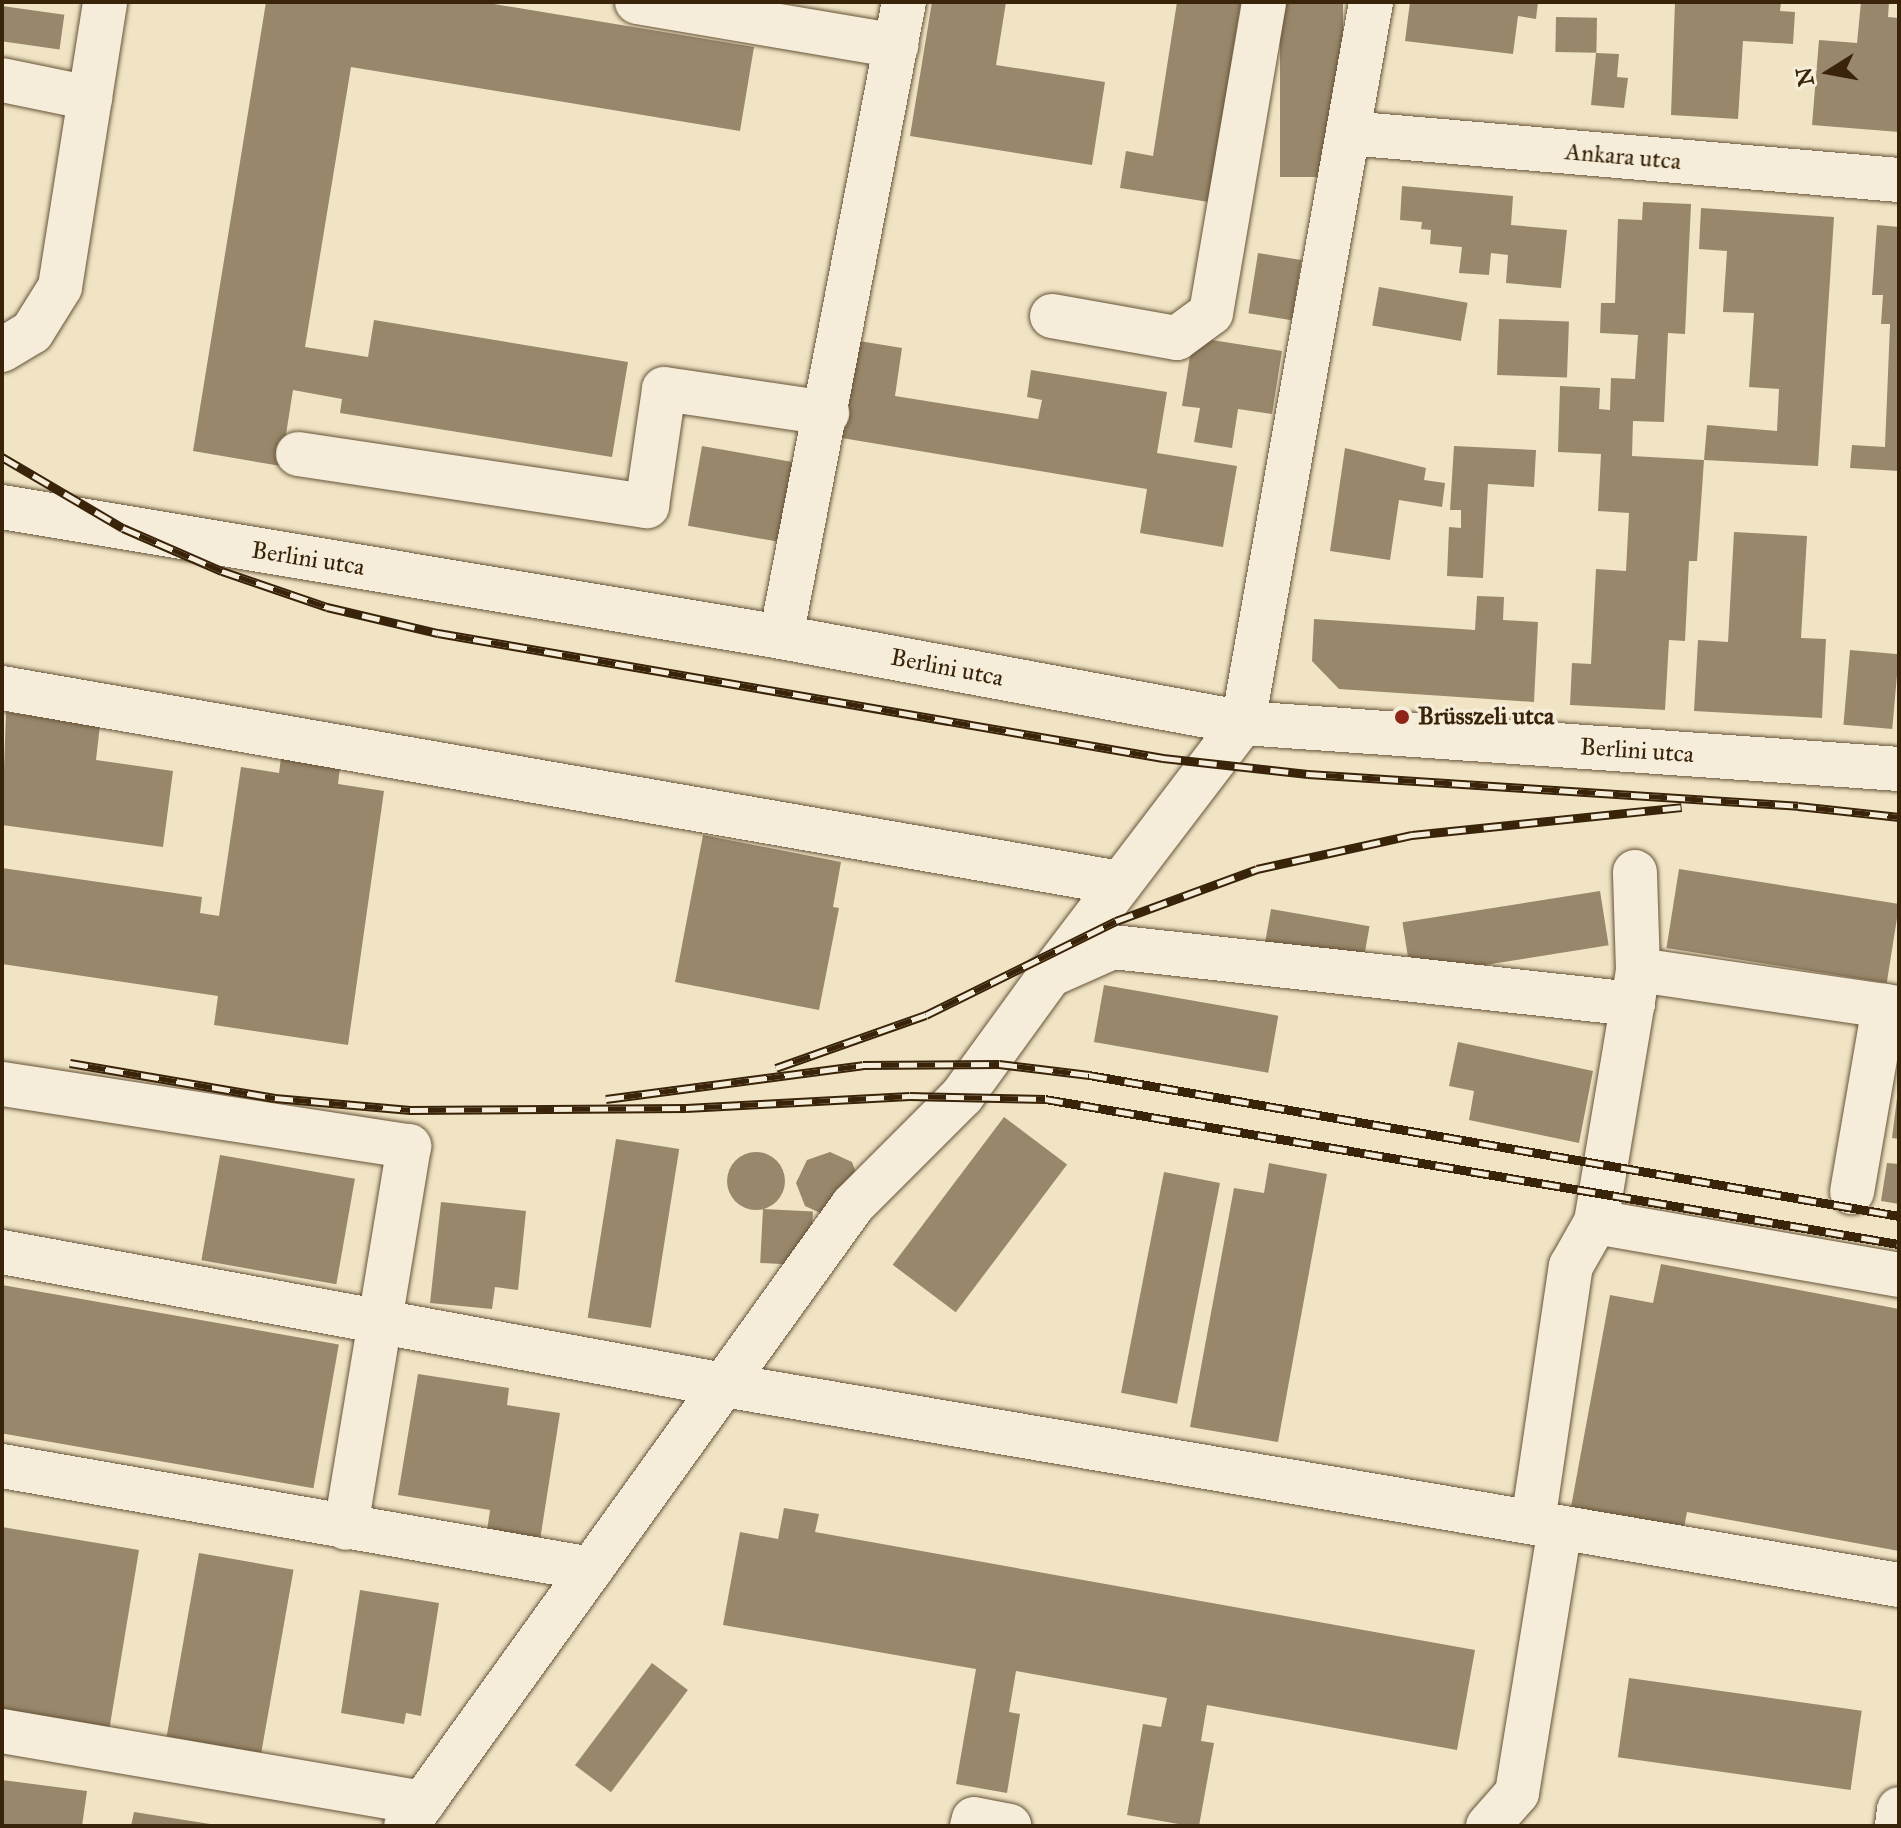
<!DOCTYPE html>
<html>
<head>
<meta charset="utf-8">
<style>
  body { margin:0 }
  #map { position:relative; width:1901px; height:1828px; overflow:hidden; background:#f0e4c5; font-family:"IM FELL Great Primer",serif }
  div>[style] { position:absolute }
  .building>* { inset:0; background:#98876b; transform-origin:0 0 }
  .round { border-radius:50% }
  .roads { filter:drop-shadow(0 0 2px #675338) drop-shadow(0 0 2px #675338) }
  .minor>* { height:44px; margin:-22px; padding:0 22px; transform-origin:22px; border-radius:22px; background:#f5edd9 }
  .rail>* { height:9px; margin-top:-4.5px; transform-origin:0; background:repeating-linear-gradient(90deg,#f5edd9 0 18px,#392309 0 36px); box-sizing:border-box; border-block:2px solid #392309 }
  .dots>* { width:22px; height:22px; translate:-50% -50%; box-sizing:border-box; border:4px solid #f5edd9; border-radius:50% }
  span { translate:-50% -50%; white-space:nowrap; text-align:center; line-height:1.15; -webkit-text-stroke:7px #f5edd9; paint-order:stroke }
  .street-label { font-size:24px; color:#392309 }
  .poi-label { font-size:24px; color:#392309; font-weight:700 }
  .left { translate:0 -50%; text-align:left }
  .frame { position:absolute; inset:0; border:4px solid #392309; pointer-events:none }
  .north { position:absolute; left:1789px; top:32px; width:80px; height:80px; -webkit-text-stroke:6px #f5edd9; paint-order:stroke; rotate:259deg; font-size:22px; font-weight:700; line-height:32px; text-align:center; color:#392309 }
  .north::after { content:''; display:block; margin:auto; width:28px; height:36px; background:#392309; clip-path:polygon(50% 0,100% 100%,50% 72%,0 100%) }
</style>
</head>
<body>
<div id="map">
  <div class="building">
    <div style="clip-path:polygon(266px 2px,482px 2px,754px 47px,740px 131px,351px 67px,305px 347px,368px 357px,374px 320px,628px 362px,612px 457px,340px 413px,342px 399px,293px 390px,281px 466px,193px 451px)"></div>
    <div style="clip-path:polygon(932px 2px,1006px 2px,996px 65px,1105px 82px,1092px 165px,910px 136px)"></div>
    <div style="clip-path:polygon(1177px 2px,1241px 2px,1209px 202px,1120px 188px,1126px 151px,1153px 156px)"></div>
    <div style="left:1280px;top:2px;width:63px;height:175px"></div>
    <div style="clip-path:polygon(1410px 2px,1538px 2px,1536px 19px,1518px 16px,1513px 54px,1405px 41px)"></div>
    <div style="clip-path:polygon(1675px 2px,1781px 2px,1780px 11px,1795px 12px,1793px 44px,1743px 41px,1738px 119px,1671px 115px)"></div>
    <div style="clip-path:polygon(1861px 2px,1889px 2px,1888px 17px,1899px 18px,1899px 132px,1812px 125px,1819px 40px,1857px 43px)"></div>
    <div style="left:2px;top:6px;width:63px;height:35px;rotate:8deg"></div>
    <div style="left:1556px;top:17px;width:41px;height:35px;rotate:1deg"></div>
    <div style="clip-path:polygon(1596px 53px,1619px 54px,1617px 77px,1628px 78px,1624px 108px,1591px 105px)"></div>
    <div style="clip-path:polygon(1402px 186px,1513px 196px,1511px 225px,1567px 230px,1561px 288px,1506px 283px,1508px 255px,1491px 253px,1489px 275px,1459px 273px,1462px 247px,1430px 244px,1431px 230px,1421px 229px,1422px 222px,1400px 220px)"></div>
    <div style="clip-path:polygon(1643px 202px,1691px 204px,1685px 334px,1668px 333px,1664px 422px,1633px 421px,1632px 456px,1704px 460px,1707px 425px,1777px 431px,1779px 389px,1749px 387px,1754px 313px,1723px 312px,1727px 251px,1699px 249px,1701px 208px,1834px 217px,1818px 466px,1704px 460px,1697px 561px,1689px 561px,1685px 641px,1669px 640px,1665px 710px,1570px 705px,1572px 663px,1591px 664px,1596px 569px,1626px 571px,1629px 513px,1598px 511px,1601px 454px,1558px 452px,1560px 386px,1600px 388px,1599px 409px,1610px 410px,1611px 378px,1635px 379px,1638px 335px,1600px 333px,1601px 303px,1615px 303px,1618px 219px,1642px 220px)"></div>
    <div style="clip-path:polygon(1877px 225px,1899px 227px,1899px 471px,1850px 468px,1852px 445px,1885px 447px,1890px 324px,1881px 324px,1883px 295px,1872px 295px)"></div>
    <div style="left:1258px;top:253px;width:44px;height:61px;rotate:9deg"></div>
    <div style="left:1379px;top:287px;width:90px;height:39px;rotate:10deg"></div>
    <div style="left:1499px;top:319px;width:70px;height:56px;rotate:2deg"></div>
    <div style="clip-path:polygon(1193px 337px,1282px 351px,1272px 414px,1238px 409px,1232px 448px,1194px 442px,1200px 408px,1182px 406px)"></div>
    <div style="clip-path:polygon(853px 340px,902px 348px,895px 396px,1038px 419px,1042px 400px,1027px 397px,1031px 370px,1167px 392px,1157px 453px,1237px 466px,1223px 547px,1140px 533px,1147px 489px,836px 437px)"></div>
    <div style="left:702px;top:446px;width:93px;height:81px;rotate:10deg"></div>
    <div style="clip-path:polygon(1454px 446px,1536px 450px,1534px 487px,1488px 484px,1483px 578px,1447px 576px,1449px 527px,1461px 528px,1461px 510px,1450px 510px)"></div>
    <div style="clip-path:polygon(1345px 448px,1426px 468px,1424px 480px,1445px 483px,1442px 507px,1399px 500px,1390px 560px,1330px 551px)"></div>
    <div style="clip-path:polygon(1734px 532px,1807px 536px,1801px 638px,1826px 639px,1822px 718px,1694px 711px,1698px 640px,1728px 642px)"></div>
    <div style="clip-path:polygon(1477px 596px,1504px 597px,1503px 620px,1538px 622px,1534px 702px,1339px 689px,1312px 661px,1314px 619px,1475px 630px)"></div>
    <div style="left:1850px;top:650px;width:49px;height:75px;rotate:5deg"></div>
    <div style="clip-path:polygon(6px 712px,100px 725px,96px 760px,173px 771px,163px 847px,2px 825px)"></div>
    <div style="clip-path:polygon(281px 758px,340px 767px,338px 784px,384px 791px,348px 1045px,214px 1025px,218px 996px,2px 964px,2px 868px,202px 897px,200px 913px,219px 916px,241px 767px,279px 773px)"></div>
    <div style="clip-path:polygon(703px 835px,841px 862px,833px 907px,839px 908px,819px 1010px,675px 982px)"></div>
    <div style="left:1679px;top:869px;width:223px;height:80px;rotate:9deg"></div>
    <div style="left:1600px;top:891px;width:55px;height:200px;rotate:81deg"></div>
    <div style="left:1271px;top:909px;width:100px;height:43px;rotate:10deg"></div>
    <div style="left:1104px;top:985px;width:177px;height:58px;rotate:10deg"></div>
    <div style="clip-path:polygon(1458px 1042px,1593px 1071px,1579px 1143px,1469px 1120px,1474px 1091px,1449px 1086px)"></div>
    <div style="clip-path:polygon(1897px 1098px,1899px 1098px,1899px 1139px,1892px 1138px)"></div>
    <div style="left:1004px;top:1117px;width:79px;height:185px;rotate:37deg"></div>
    <div style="left:616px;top:1139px;width:64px;height:181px;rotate:9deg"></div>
    <div class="round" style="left:727px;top:1152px;width:58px;height:58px"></div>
    <div style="clip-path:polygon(830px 1152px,852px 1162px,861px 1186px,827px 1216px,805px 1206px,796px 1183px,807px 1160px)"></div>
    <div style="left:220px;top:1155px;width:137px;height:107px;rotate:10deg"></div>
    <div style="clip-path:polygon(1269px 1163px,1327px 1174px,1278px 1442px,1190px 1427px,1234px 1188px,1264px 1193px)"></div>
    <div style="clip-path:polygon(1887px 1163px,1899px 1164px,1899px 1204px,1881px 1201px)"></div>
    <div style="left:1164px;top:1172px;width:57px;height:225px;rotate:11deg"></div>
    <div style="clip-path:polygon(441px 1202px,526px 1211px,518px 1290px,495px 1287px,492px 1309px,430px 1303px)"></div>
    <div style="left:763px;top:1209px;width:50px;height:54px;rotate:3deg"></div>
    <div style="clip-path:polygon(1661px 1264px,1899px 1309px,1899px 1551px,1687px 1512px,1684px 1528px,1571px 1507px,1610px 1295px,1653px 1303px)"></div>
    <div style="left:2px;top:1285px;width:342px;height:146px;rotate:10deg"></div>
    <div style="clip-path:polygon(418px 1374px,509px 1388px,507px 1405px,560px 1413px,540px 1540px,487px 1531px,490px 1510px,398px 1495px)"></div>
    <div style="clip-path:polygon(784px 1508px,819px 1514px,815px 1532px,1475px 1650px,1457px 1750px,1207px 1705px,1201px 1741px,1214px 1743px,1199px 1826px,1190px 1826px,1127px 1815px,1143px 1724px,1161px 1727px,1167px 1698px,1016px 1671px,1009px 1712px,1020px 1714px,1007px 1793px,956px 1784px,976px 1669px,723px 1625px,740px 1532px,778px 1539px)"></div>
    <div style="clip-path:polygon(2px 1527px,139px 1550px,109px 1731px,2px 1712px)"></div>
    <div style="left:199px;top:1553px;width:96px;height:186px;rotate:10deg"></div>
    <div style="clip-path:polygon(360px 1590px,439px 1603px,421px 1716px,406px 1713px,404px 1724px,341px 1713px)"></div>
    <div style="left:652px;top:1663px;width:45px;height:128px;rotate:37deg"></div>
    <div style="left:1629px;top:1678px;width:235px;height:80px;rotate:8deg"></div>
    <div style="clip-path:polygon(2px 1780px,87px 1791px,82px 1826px,2px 1826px)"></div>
    <div style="clip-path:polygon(134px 1812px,210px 1824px,210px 1826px,131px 1826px)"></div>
  </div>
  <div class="roads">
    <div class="minor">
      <div style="left:637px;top:2px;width:263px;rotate:9.6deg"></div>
      <div style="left:2px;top:80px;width:90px;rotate:11.6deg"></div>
      <div style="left:1348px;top:133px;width:553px;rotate:4.88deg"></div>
      <div style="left:1052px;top:316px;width:127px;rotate:10deg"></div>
      <div style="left:1177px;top:338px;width:42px;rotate:-36.3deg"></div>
      <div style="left:1211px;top:313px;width:315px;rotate:-80.3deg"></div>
      <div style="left:2px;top:350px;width:35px;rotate:-31deg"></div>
      <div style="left:32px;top:332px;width:53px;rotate:-58.1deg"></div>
      <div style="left:60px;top:287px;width:289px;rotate:-81deg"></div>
      <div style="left:298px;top:454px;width:353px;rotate:8.5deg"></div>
      <div style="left:647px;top:506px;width:118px;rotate:-81.7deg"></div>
      <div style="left:664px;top:389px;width:165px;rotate:8.4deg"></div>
      <div style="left:2px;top:507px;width:790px;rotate:9.47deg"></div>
      <div style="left:781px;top:637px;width:470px;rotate:10.5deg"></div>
      <div style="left:1243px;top:723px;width:658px;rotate:4.01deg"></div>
      <div style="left:781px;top:637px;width:647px;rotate:-79.04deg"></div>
      <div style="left:2px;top:688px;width:1134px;rotate:9.9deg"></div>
      <div style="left:1638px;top:970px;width:264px;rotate:8.3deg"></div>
      <div style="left:1053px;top:972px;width:313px;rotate:-52.7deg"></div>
      <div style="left:1243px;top:723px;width:732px;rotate:-79.93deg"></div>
      <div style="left:2px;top:1084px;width:412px;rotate:8.7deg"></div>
      <div style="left:409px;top:1146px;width:387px;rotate:99.4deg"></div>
      <div style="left:1852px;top:1192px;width:189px;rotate:-80.2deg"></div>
      <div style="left:1596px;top:1222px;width:308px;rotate:9.9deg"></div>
      <div style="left:2px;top:1252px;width:734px;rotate:10.44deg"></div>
      <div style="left:724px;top:1385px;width:1192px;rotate:9.66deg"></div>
      <div style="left:2px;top:1466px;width:598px;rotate:9.92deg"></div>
      <div style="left:1533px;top:1522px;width:259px;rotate:-81.6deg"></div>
      <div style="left:1571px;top:1266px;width:51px;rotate:-60.4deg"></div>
      <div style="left:1596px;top:1222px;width:255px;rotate:-80.5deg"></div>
      <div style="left:1638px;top:970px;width:98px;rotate:-91.8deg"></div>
      <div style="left:2px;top:1731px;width:427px;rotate:9.7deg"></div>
      <div style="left:406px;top:1826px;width:765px;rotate:-54.25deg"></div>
      <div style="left:853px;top:1205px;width:154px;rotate:-45deg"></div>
      <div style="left:962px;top:1096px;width:150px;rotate:-54deg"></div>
      <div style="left:1050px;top:975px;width:69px;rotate:-24deg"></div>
      <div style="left:1113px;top:947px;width:523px;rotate:6.26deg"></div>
      <div style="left:972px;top:1826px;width:7px;rotate:-74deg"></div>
      <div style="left:974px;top:1819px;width:36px;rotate:11deg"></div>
      <div style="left:1488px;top:1826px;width:44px;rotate:-48.7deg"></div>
      <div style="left:1517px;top:1793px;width:269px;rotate:-80.8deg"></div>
      <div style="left:1897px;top:1826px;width:17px;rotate:-83deg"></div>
    </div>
  </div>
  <div class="rail">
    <div style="left:2px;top:457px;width:140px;rotate:30.4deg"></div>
    <div style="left:123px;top:528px;width:108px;rotate:23.5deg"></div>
    <div style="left:222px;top:571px;width:111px;rotate:18.9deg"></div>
    <div style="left:327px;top:607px;width:114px;rotate:13.2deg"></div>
    <div style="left:438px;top:633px;width:736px;rotate:9.78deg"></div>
    <div style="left:1163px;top:758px;width:146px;rotate:6.3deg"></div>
    <div style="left:1308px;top:774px;width:491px;rotate:3.7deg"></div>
    <div style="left:1798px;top:806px;width:102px;rotate:6.2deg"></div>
    <div style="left:70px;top:1063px;width:208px;rotate:9.7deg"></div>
    <div style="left:275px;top:1098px;width:136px;rotate:5.1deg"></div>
    <div style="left:410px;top:1110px;width:276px;rotate:-0.4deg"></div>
    <div style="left:686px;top:1108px;width:224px;rotate:-3.1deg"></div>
    <div style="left:910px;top:1096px;width:135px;rotate:1.3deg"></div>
    <div style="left:1045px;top:1099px;width:866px;rotate:9.64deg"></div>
    <div style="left:776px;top:1068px;width:159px;rotate:-19.5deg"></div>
    <div style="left:926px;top:1015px;width:212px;rotate:-26.3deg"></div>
    <div style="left:1116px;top:921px;width:150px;rotate:-20.2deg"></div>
    <div style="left:1257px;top:869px;width:159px;rotate:-12.4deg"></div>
    <div style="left:1412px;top:835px;width:271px;rotate:-5.9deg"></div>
    <div style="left:606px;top:1099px;width:259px;rotate:-7.5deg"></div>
    <div style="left:863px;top:1065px;width:136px;rotate:-0.4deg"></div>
    <div style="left:999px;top:1064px;width:91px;rotate:7deg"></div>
    <div style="left:1089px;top:1075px;width:822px;rotate:9.87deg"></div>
  </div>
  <div class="dots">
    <div style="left:1402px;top:717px;background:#8f2418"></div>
  </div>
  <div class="street-label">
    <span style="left:1623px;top:157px;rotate:5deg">Ankara utca</span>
    <span style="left:308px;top:559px;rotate:9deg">Berlini utca</span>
    <span style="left:947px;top:668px;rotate:11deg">Berlini utca</span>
    <span style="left:1637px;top:751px;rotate:4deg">Berlini utca</span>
  </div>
  <div class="poi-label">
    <span class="left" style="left:1418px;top:717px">Brüsszeli utca</span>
  </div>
  <div class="frame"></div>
  <div class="north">N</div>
</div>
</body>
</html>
